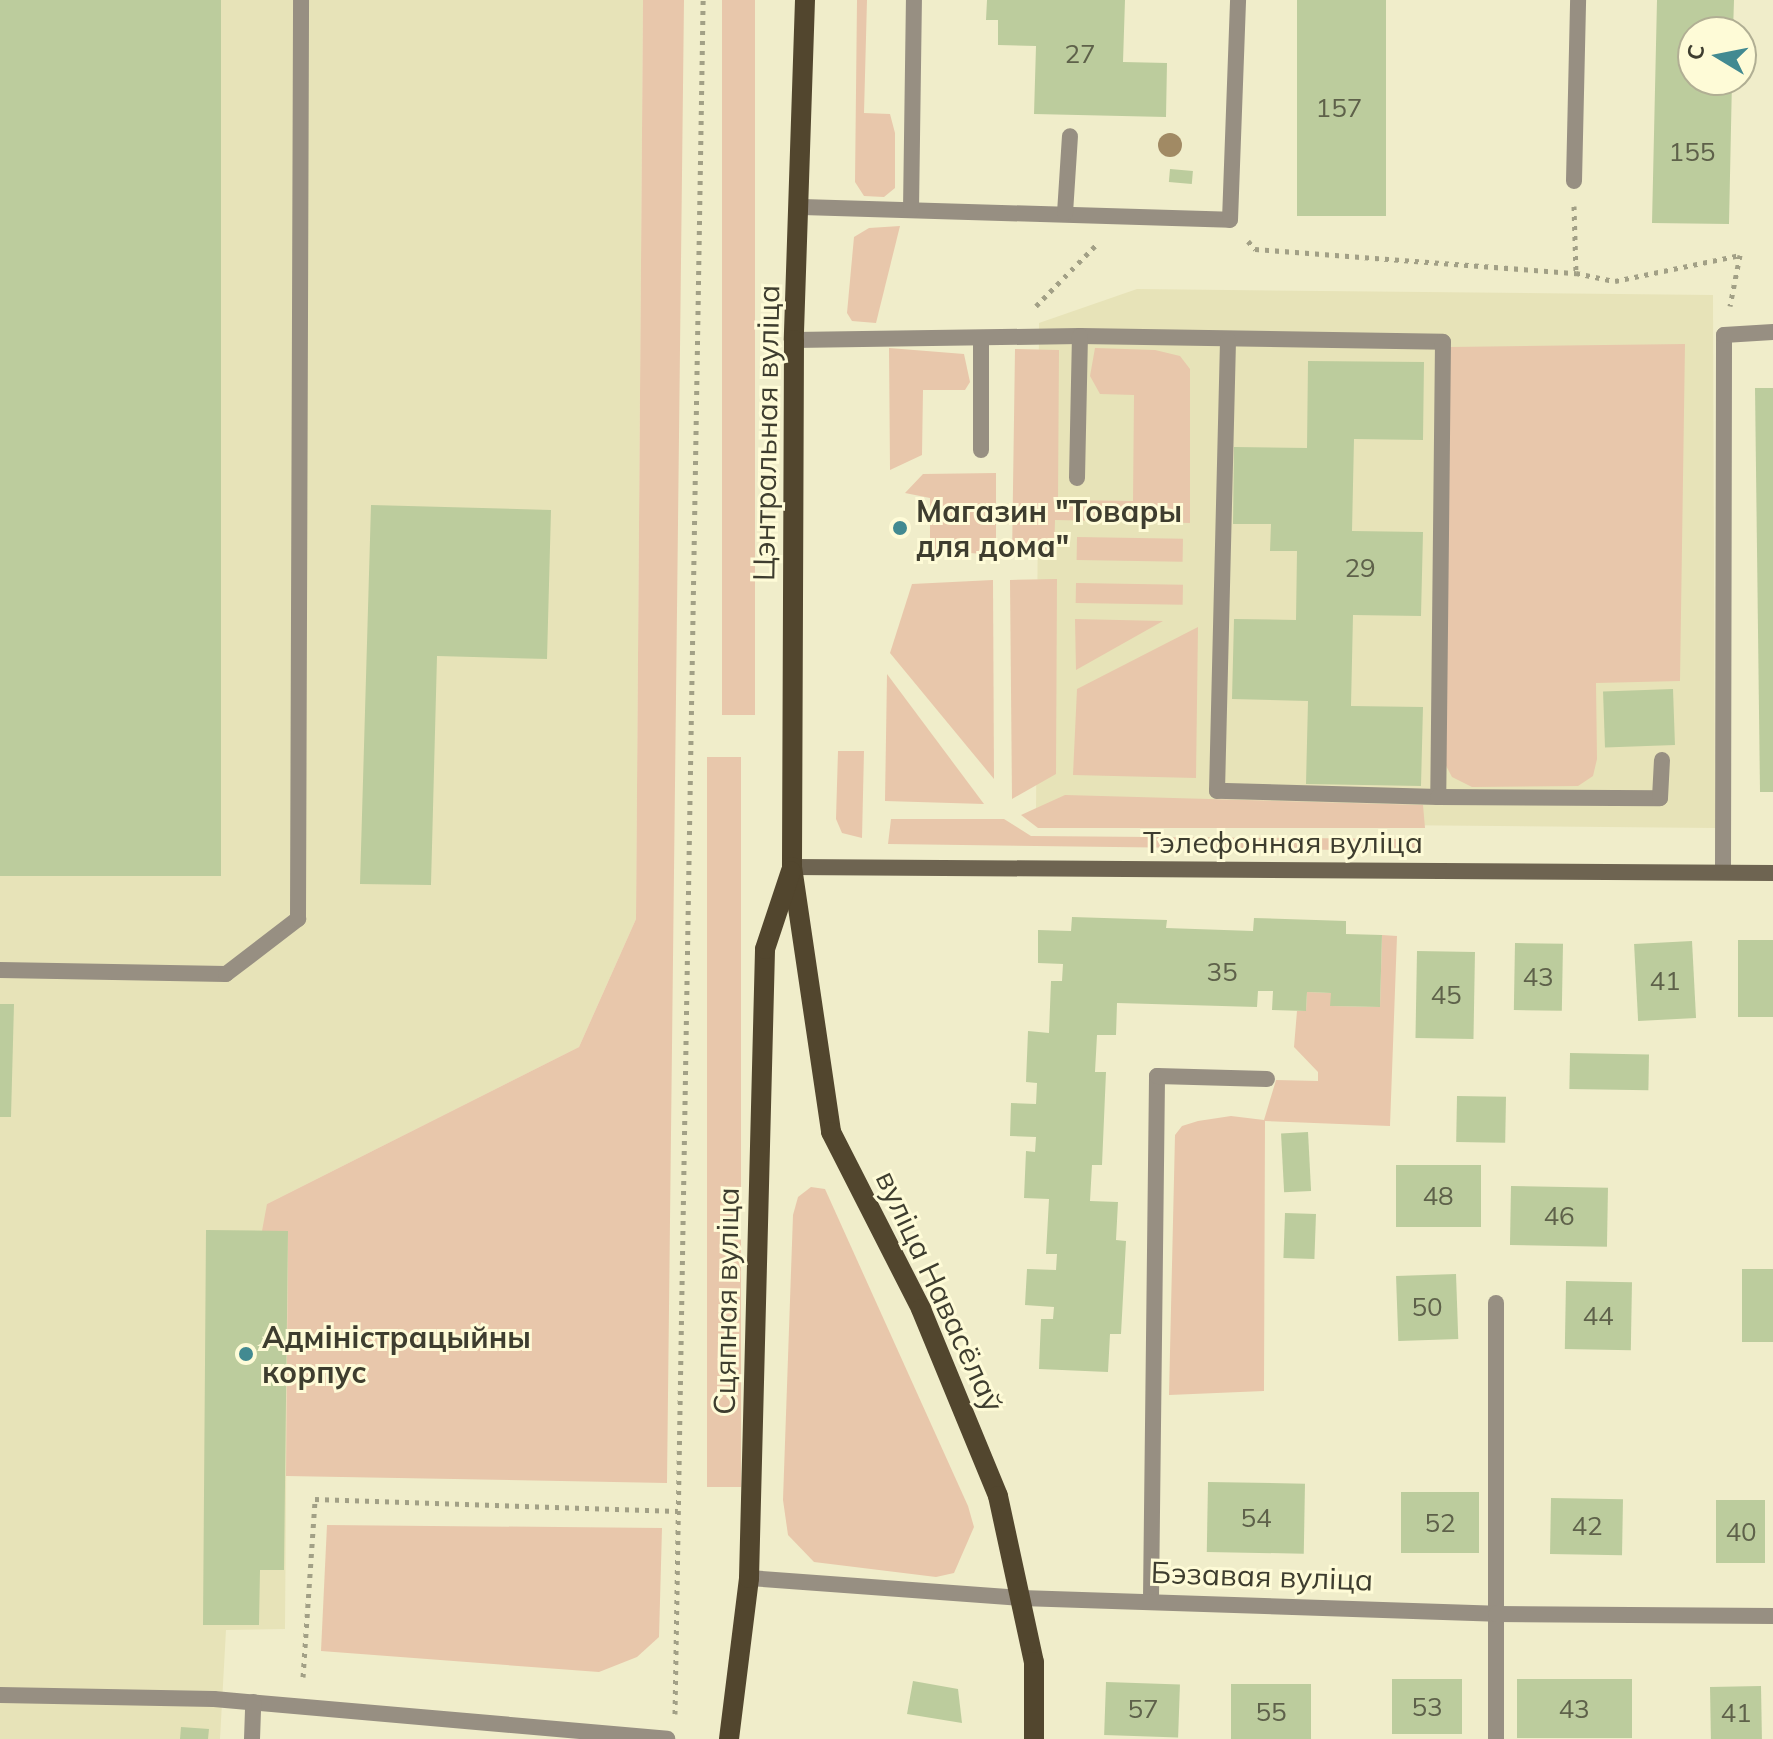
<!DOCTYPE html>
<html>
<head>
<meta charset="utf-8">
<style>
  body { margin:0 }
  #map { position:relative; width:1773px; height:1739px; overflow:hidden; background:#f0edca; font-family:Mulish,sans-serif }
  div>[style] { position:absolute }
  .built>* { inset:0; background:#e7e3b8 }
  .green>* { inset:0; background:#e8c7ab; transform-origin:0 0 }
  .building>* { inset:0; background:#bccc9d; transform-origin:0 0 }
  .path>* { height:5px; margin-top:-2.5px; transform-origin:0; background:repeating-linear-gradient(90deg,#a2a086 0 4px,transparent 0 10px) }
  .lane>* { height:16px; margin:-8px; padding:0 8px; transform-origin:8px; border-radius:8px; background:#978f82 }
  .street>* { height:16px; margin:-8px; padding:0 8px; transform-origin:8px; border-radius:8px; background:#978f82 }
  .secondary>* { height:16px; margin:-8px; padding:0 8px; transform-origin:8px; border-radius:8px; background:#6e6451 }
  .primary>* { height:20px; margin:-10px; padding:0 10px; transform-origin:10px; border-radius:10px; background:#52462e }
  .trees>* { width:24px; height:24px; margin:-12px; border-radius:50%; background:#a18a64 }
  .dots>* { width:22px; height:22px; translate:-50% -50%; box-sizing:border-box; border:4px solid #fefbd7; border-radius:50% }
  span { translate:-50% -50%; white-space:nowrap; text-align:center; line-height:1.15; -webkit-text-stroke:6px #fefbd7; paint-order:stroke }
  .number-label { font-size:26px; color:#5e614a }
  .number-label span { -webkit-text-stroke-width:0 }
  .street-label { font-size:30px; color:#3e3d2f }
  .poi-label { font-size:30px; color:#3e3d2f; font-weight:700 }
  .left { translate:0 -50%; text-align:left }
  .north { position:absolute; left:1677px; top:16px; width:80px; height:80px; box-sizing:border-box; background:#fefbd7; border:2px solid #b1af94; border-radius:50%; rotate:280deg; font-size:22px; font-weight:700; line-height:32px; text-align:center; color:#3e3d2f }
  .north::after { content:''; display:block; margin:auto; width:28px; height:36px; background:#428a91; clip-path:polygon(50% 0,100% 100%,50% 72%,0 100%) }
</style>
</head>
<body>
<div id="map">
  <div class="built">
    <div style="clip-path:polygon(0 0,643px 0,636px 919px,579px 1047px,267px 1204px,288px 1231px,285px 1629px,226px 1630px,220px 1739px,0 1739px)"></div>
    <div style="clip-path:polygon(1137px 289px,1713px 295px,1715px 828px,1062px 822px,1036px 817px,1039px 323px)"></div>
  </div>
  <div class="green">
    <div style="clip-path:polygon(643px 0,684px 0,667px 1483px,286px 1476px,288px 1232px,262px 1231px,267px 1204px,579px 1047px,636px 919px)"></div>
    <div style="left:722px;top:0;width:33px;height:715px"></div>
    <div style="clip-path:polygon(857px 0,867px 0,864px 113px,890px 114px,895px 133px,895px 188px,884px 197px,864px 196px,855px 182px)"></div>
    <div style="clip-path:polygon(900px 226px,876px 323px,852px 321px,847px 313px,854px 237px,869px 228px)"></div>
    <div style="clip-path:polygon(1685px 344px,1680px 681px,1596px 683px,1597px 759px,1593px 776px,1578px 786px,1472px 787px,1452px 777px,1444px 762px,1450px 347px)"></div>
    <div style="clip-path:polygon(889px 348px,964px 354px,970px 382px,965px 390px,923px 390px,922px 455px,890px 470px)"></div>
    <div style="clip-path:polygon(1095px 348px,1155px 350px,1180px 356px,1190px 369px,1190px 523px,1055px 520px,1054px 558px,1012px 557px,1015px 349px,1059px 350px,1058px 500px,1133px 501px,1134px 395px,1100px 394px,1090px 376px)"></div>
    <div style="clip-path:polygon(996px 473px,996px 555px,930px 550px,930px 498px,905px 493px,923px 474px)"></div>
    <div style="left:1077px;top:537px;width:106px;height:23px;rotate:1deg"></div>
    <div style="clip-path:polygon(1057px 579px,1056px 774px,1012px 799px,1010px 580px)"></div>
    <div style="clip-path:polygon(993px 580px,994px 779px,890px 653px,912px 584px)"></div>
    <div style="left:1076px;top:583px;width:107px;height:20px;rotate:1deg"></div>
    <div style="clip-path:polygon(1075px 619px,1163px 621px,1076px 670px)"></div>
    <div style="clip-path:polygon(1198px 627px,1196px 778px,1073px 775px,1077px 689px)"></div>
    <div style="clip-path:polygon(887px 674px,984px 804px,885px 801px)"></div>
    <div style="clip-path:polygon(838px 751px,864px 751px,862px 838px,842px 833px,836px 819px)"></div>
    <div style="left:707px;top:757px;width:34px;height:730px"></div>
    <div style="clip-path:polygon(1065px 795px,1423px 805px,1425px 828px,1038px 828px,1021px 815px)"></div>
    <div style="clip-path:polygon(891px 819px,1004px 819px,1031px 836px,1414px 839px,1415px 851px,888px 844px)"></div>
    <div style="clip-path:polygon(1382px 935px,1397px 936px,1390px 1126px,1265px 1121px,1264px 1391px,1169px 1395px,1175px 1135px,1182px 1126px,1198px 1121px,1231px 1116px,1264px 1120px,1276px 1080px,1318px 1081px,1318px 1072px,1294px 1047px,1297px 1011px,1306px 1011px,1307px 992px,1331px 993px,1331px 1006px,1380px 1007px)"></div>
    <div style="clip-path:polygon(811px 1187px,825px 1189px,968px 1506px,974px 1527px,954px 1573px,936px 1577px,814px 1562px,788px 1535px,783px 1500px,793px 1215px,798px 1197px)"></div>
    <div style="clip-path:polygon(327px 1525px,662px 1528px,659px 1637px,637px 1657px,599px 1672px,321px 1651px)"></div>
  </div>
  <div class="building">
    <div style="left:0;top:0;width:221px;height:876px"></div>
    <div style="clip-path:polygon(987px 0,1125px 0,1123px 62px,1167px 63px,1166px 117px,1034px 114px,1036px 46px,998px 45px,998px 20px,986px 20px)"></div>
    <div style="left:1297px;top:0;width:89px;height:216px"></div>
    <div style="clip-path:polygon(1657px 0,1734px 0,1733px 32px,1693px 32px,1693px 80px,1732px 80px,1729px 224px,1652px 223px)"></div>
    <div style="left:1170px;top:169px;width:23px;height:13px;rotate:5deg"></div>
    <div style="clip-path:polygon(1308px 361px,1424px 362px,1423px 440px,1354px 439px,1352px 531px,1423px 532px,1421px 616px,1353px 615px,1351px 706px,1423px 707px,1421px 786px,1306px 784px,1308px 701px,1232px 699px,1234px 619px,1296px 620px,1297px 551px,1270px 551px,1271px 524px,1233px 524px,1234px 447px,1307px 448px)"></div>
    <div style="clip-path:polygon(1755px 388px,1773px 388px,1773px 792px,1760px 792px)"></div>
    <div style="clip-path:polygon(371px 505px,551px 510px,547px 659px,437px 656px,431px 885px,360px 884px)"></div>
    <div style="left:1673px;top:689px;width:56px;height:70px;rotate:88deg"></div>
    <div style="clip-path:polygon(1072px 917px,1167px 920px,1166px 928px,1253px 931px,1254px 918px,1346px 921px,1346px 934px,1382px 935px,1380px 1007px,1330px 1006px,1331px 993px,1307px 992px,1306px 1011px,1272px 1010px,1273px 991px,1258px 991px,1257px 1007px,1117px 1003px,1116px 1035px,1097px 1035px,1095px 1072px,1106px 1072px,1102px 1165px,1092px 1165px,1090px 1201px,1118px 1202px,1116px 1240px,1126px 1241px,1121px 1334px,1110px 1334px,1108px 1372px,1039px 1369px,1041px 1319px,1053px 1319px,1054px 1307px,1025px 1305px,1027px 1269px,1056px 1270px,1057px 1254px,1046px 1254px,1049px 1199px,1024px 1198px,1026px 1151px,1035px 1152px,1036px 1137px,1010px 1136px,1011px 1103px,1036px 1104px,1037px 1083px,1026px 1082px,1028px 1031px,1049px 1033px,1051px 981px,1062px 981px,1063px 964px,1038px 963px,1038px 930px,1071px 931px)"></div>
    <div style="left:1738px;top:940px;width:35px;height:77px"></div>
    <div style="left:1692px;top:941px;width:77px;height:58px;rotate:87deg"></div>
    <div style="left:1515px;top:943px;width:48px;height:67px;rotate:1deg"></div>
    <div style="left:1417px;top:951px;width:58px;height:87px;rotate:1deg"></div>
    <div style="clip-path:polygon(0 1004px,14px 1004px,11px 1117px,0 1117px)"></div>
    <div style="left:1570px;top:1053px;width:79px;height:36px;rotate:1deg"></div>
    <div style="left:1457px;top:1096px;width:49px;height:46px;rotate:1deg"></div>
    <div style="left:1308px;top:1132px;width:59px;height:27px;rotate:87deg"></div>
    <div style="left:1396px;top:1165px;width:85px;height:62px"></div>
    <div style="left:1511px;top:1186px;width:97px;height:59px;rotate:1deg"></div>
    <div style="left:1285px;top:1213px;width:31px;height:45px;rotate:2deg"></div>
    <div style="clip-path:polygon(206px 1230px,288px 1231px,284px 1570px,260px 1570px,259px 1625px,203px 1625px)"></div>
    <div style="left:1742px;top:1269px;width:31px;height:73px"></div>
    <div style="left:1456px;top:1274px;width:65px;height:60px;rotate:88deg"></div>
    <div style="left:1566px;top:1281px;width:66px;height:68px;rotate:1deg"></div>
    <div style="left:1208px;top:1482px;width:97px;height:70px;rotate:1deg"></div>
    <div style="left:1401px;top:1492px;width:78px;height:61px"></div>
    <div style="left:1551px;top:1498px;width:72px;height:56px;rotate:1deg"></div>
    <div style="left:1716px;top:1500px;width:49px;height:63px"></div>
    <div style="left:1392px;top:1679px;width:70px;height:55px"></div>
    <div style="left:1517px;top:1679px;width:115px;height:59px"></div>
    <div style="clip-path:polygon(913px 1681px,958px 1689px,962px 1723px,907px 1714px)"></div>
    <div style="left:1106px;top:1682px;width:74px;height:53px;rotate:2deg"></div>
    <div style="left:1311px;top:1684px;width:55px;height:80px;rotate:90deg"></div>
    <div style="left:1761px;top:1686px;width:53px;height:51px;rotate:89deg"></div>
    <div style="clip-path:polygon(181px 1727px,209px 1729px,208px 1739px,180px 1739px)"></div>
  </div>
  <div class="path">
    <div style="left:1574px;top:206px;width:67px;rotate:88.3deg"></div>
    <div style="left:1576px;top:273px;width:40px;rotate:12deg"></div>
    <div style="left:1615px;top:281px;width:128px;rotate:-11.7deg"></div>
    <div style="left:1740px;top:255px;width:52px;rotate:101.1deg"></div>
    <div style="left:1248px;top:241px;width:11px;rotate:49deg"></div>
    <div style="left:1255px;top:249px;width:322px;rotate:4.3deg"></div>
    <div style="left:1036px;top:306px;width:86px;rotate:-45.5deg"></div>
    <div style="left:303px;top:1677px;width:178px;rotate:-86.1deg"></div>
    <div style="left:315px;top:1499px;width:363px;rotate:1.9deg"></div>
    <div style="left:675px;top:1714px;width:1714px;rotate:-89.06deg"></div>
  </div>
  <div class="lane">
    <div style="left:1574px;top:181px;width:181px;rotate:-88.7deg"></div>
    <div style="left:802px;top:207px;width:428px;rotate:1.7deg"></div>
    <div style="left:1230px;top:220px;width:220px;rotate:-87.9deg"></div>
    <div style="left:911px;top:210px;width:210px;rotate:-89.2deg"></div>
    <div style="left:1065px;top:213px;width:77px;rotate:-86.3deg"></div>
    <div style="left:981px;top:338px;width:112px;rotate:90deg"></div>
    <div style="left:794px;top:340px;width:286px;rotate:-0.8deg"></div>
    <div style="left:1080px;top:336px;width:363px;rotate:0.9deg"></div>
    <div style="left:1443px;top:342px;width:455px;rotate:90.6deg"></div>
    <div style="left:1438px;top:797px;width:221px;rotate:-178.4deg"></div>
    <div style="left:1217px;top:791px;width:451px;rotate:-88.6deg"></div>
    <div style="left:1077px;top:478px;width:142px;rotate:-88.8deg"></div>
    <div style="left:1438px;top:797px;width:222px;rotate:0.3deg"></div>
    <div style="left:1660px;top:798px;width:38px;rotate:-87deg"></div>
    <div style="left:1723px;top:872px;width:537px;rotate:-89.89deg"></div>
    <div style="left:1724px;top:335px;width:49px;rotate:-3.5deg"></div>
    <div style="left:0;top:970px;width:226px;rotate:1deg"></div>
    <div style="left:226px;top:974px;width:91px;rotate:-37.4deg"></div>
    <div style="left:298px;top:919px;width:919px;rotate:-89.81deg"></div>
    <div style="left:1151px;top:1599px;width:523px;rotate:-89.34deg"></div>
    <div style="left:1157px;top:1076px;width:110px;rotate:1.6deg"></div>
    <div style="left:0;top:1695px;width:214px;rotate:1.1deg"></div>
    <div style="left:214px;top:1699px;width:455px;rotate:5deg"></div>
    <div style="left:252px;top:1739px;width:37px;rotate:-88deg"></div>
    <div style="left:1496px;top:1739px;width:436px;rotate:-90deg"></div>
  </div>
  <div class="street">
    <div style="left:749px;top:1578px;width:273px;rotate:4.2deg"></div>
    <div style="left:1021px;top:1598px;width:475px;rotate:1.9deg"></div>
    <div style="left:1496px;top:1614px;width:277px;rotate:0.4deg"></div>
  </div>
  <div class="secondary">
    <div style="left:792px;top:867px;width:981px;rotate:0.35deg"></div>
  </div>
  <div class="primary">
    <div style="left:805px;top:0;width:340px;rotate:91.9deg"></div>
    <div style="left:794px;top:340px;width:527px;rotate:90.22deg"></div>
    <div style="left:792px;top:867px;width:268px;rotate:81.6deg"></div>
    <div style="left:831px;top:1132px;width:199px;rotate:63deg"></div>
    <div style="left:921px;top:1309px;width:202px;rotate:67.6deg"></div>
    <div style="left:998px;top:1496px;width:170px;rotate:77.8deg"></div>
    <div style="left:1034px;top:1662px;width:77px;rotate:90deg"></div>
    <div style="left:729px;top:1739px;width:162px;rotate:-82.9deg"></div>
    <div style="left:749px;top:1578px;width:629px;rotate:-88.54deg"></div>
    <div style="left:765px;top:949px;width:82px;rotate:-71.6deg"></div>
  </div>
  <div class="trees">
    <div style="left:1170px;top:145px"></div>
  </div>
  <div class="dots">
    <div style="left:900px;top:528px;background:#428a91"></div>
    <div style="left:246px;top:1354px;background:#428a91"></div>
  </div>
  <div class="number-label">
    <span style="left:1080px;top:54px">27</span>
    <span style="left:1339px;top:108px">157</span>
    <span style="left:1692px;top:152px">155</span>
    <span style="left:1360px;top:568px">29</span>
    <span style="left:1222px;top:972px">35</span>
    <span style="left:1538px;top:977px">43</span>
    <span style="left:1665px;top:981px">41</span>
    <span style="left:1446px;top:995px">45</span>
    <span style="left:1438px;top:1196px">48</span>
    <span style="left:1559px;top:1216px">46</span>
    <span style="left:1427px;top:1307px">50</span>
    <span style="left:1598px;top:1316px">44</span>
    <span style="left:1256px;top:1518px">54</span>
    <span style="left:1440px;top:1523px">52</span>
    <span style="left:1587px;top:1526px">42</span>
    <span style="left:1741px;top:1532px">40</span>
    <span style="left:1427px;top:1707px">53</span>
    <span style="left:1143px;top:1709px">57</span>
    <span style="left:1574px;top:1709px">43</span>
    <span style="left:1271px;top:1712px">55</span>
    <span style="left:1736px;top:1713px">41</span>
  </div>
  <div class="street-label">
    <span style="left:766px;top:433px;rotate:-89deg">Цэнтральная вуліца</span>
    <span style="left:1283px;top:842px">Тэлефонная вуліца</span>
    <span style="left:940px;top:1291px;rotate:65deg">вуліца Навасёлаў</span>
    <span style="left:726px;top:1301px;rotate:-89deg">Сцяпная вуліца</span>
    <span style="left:1262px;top:1576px;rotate:2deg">Бэзавая вуліца</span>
  </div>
  <div class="poi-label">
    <span class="left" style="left:916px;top:528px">Магазин "Товары<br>для дома"</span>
    <span class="left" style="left:262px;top:1354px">Адміністрацыйны<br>корпус</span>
  </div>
  <div class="north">С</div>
</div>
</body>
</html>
